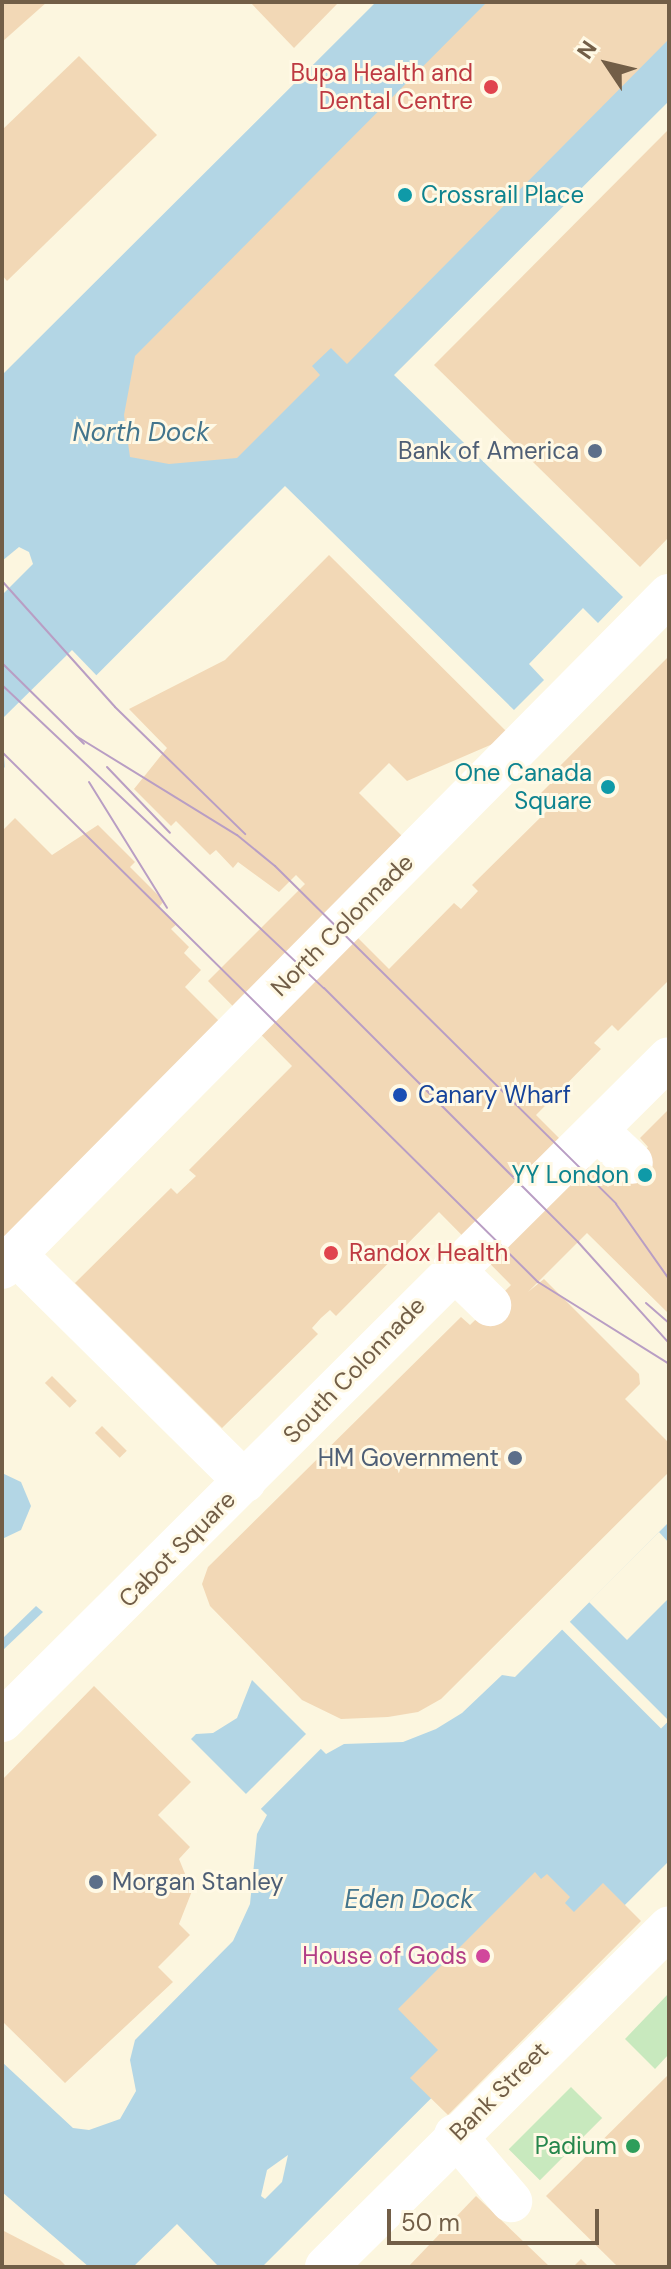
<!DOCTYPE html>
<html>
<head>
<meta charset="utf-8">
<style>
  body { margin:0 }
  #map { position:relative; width:671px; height:2269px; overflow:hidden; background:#fcf6df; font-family:"DM Sans",sans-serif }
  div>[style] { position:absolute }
  .green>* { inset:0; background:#c8e9be; transform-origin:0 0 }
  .water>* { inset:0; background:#b3d6e5 }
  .pier>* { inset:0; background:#fcf6df; transform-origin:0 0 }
  .building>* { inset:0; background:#f2d8b6; transform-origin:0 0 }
  .minor>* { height:42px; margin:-21px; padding:0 21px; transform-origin:21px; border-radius:21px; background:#fff }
  .tram>* { height:2px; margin:-1px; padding:0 1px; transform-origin:1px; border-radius:1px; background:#b99ec4 }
  .dots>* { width:22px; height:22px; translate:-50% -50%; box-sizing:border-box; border:4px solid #fff9e5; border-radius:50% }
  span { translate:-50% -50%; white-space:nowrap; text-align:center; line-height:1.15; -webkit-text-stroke:6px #fff9e5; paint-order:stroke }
  .health-label { font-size:24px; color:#be3a42 }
  .right { translate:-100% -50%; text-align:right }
  .left { translate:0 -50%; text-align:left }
  .culture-label { font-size:24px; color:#0d838f }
  .service-label { font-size:24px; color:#4e5e75 }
  .street-label { font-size:24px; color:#725e47 }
  .transit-label { font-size:24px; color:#164399 }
  .hotel-label { font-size:24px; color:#b23c85 }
  .leisure-label { font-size:24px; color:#27864d }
  .water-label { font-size:26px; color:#43758d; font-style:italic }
  .frame { position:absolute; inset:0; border:4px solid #725e47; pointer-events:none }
  .north { position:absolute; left:567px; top:24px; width:80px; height:80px; -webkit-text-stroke:6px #fff9e5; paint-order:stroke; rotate:305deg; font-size:22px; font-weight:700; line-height:32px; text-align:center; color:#725e47 }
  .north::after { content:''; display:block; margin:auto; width:28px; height:36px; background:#725e47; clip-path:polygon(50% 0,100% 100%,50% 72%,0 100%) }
  .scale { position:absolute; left:387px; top:2209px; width:212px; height:36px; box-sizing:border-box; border:4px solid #725e47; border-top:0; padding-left:10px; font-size:24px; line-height:28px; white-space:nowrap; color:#725e47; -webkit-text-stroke:6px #fff9e5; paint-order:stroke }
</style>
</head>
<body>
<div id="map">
  <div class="green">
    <div style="clip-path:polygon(669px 1993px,669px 2054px,655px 2069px,625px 2039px)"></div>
    <div style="left:571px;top:2087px;width:44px;height:88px;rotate:45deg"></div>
  </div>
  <div class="water">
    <div style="clip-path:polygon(376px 2px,669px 2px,669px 101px,394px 375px,623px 597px,598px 623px,583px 608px,529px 664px,544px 680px,514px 710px,285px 486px,2px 770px,2px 375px)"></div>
    <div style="clip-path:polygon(2px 1473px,21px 1482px,31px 1506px,21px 1530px,2px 1539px)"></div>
    <div style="clip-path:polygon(669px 1522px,669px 1861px,262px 2267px,89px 2267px,2px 2192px,2px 2062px,73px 2128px,89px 2130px,120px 2119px,136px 2091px,130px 2060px,135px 2040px,233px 1941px,250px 1904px,257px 1834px,267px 1815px,191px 1739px,196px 1734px,213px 1733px,237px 1718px,252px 1680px,326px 1754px,344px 1744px,403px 1742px,436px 1729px,462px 1713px,502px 1675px,515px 1677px)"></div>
    <div style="clip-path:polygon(36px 1606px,43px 1612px,2px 1651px,2px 1639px)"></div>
  </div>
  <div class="pier">
    <div style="clip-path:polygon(19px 547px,29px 552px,33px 564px,2px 595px,2px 561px)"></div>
    <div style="clip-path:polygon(72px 650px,99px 678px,5px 772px,2px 719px)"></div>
    <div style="clip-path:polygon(659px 1532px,669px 1543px,669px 1598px,627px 1640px,589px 1602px)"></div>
    <div style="left:567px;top:1619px;width:144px;height:11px;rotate:45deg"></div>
    <div style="left:307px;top:1733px;width:21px;height:91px;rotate:45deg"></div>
    <div style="clip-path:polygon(288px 2155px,282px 2182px,265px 2199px,261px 2196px,267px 2170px)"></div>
    <div style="clip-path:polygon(177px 2224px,219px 2267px,133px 2267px)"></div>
  </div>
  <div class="building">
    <div style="clip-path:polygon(2px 2px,47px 2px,2px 42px)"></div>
    <div style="clip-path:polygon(250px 2px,339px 2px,294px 48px)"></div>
    <div style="clip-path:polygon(487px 2px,669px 2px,669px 39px,347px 364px,331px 348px,312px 366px,320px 375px,237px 458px,169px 464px,130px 457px,124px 415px,135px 356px)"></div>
    <div style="clip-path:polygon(79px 56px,157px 135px,7px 281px,2px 275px,2px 130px)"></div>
    <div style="clip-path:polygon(669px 129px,669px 537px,640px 567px,434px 365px)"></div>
    <div style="clip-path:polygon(329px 555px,511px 736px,407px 781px,389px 763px,359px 793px,406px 840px,333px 913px,389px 969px,454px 903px,461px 909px,478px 891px,472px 885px,548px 810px,536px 798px,558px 776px,554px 772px,669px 656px,669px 980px,618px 1031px,612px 1025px,594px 1043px,601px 1049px,536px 1115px,608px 1187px,648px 1147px,640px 1138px,669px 1109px,669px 1314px,587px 1233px,528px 1292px,544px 1279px,639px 1374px,640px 1384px,625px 1399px,669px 1443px,669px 1472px,441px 1699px,418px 1712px,388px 1717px,341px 1719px,302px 1700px,210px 1606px,202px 1584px,208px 1567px,461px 1317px,470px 1325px,511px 1285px,439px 1212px,336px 1316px,330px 1310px,321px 1318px,312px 1328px,318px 1334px,222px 1428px,75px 1283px,171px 1188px,177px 1194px,196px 1176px,189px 1170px,292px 1066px,208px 981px,305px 884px,296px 875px,279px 892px,238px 862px,233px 868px,216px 850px,210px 855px,176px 821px,171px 826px,134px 789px,167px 748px,129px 709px,225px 660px)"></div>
    <div style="clip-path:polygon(15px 818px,52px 855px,98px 825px,135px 862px,130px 867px,164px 901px,159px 907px,177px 924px,171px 929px,189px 947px,184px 953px,201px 970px,185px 987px,222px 1024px,2px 1245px,2px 831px)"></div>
    <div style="left:52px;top:1376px;width:35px;height:10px;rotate:45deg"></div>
    <div style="left:102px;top:1426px;width:35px;height:10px;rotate:45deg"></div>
    <div style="clip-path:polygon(94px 1686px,191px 1782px,158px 1815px,190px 1847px,179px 1859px,192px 1891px,179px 1924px,190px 1935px,158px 1967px,173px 1982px,65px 2083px,2px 2021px,2px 1780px)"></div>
    <div style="clip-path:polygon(535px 1872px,541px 1879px,547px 1874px,570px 1897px,565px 1903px,574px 1912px,603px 1883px,641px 1921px,448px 2115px,410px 2078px,438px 2050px,398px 2009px)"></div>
    <div style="clip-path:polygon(669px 2074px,669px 2267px,618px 2267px,546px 2196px)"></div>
    <div style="clip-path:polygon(476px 2196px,550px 2267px,408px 2267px)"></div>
    <div style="clip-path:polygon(2px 2230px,60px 2260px,67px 2267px,2px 2267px)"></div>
    <div style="clip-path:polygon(581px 2259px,589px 2267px,573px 2267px)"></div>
  </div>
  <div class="minor">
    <div style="left:599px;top:1132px;width:45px;rotate:43.2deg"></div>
    <div style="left:16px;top:1255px;width:322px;rotate:44.7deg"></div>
    <div style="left:2px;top:1268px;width:948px;rotate:-45.26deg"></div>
    <div style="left:453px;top:1269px;width:52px;rotate:44.2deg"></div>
    <div style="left:2px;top:1721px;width:940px;rotate:-44.83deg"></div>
    <div style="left:455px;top:2135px;width:87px;rotate:49.7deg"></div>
    <div style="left:326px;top:2267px;width:483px;rotate:-44.7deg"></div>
  </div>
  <div class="tram">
    <div style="left:2px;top:581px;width:169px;rotate:48.1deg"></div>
    <div style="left:115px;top:707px;width:182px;rotate:44.3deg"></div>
    <div style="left:2px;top:663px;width:115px;rotate:44.6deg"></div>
    <div style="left:2px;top:685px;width:442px;rotate:43.3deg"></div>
    <div style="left:324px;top:988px;width:359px;rotate:45deg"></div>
    <div style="left:578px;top:1242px;width:136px;rotate:48deg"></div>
    <div style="left:76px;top:736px;width:189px;rotate:31.6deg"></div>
    <div style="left:237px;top:835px;width:49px;rotate:39.2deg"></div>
    <div style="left:275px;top:866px;width:480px;rotate:44.7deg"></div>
    <div style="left:616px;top:1204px;width:92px;rotate:54.8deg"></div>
    <div style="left:2px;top:752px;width:754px;rotate:44.68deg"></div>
    <div style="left:538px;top:1282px;width:155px;rotate:32deg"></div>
    <div style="left:107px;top:767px;width:91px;rotate:46.3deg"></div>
    <div style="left:89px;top:782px;width:148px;rotate:58.2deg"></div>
    <div style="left:646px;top:1303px;width:30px;rotate:41deg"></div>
  </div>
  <div class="dots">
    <div style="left:491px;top:87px;background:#e0444e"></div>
    <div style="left:405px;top:195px;background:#0f9aa8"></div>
    <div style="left:595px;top:451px;background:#5c6f8a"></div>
    <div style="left:608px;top:787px;background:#0f9aa8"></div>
    <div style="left:400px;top:1095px;background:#1a4fb4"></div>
    <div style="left:645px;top:1175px;background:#0f9aa8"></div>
    <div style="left:331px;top:1253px;background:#e0444e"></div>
    <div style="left:515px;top:1458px;background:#5c6f8a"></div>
    <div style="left:96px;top:1882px;background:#5c6f8a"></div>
    <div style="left:483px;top:1956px;background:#d1479c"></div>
    <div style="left:633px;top:2146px;background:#2e9e5b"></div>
  </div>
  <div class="health-label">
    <span class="right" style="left:473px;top:87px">Bupa Health and<br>Dental Centre</span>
    <span class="left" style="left:349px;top:1253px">Randox Health</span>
  </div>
  <div class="culture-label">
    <span class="left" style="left:421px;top:195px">Crossrail Place</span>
    <span class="right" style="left:592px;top:787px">One Canada<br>Square</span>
    <span class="right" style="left:629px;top:1175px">YY London</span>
  </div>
  <div class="service-label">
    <span class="right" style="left:579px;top:451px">Bank of America</span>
    <span class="right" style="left:499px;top:1458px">HM Government</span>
    <span class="left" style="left:112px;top:1882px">Morgan Stanley</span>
  </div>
  <div class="street-label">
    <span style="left:342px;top:925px;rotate:-45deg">North Colonnade</span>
    <span style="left:354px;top:1370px;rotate:-46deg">South Colonnade</span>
    <span style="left:177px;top:1549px;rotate:-45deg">Cabot Square</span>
    <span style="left:499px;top:2091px;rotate:-45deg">Bank Street</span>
  </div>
  <div class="transit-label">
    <span class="left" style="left:418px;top:1095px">Canary Wharf</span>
  </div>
  <div class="hotel-label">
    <span class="right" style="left:467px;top:1956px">House of Gods</span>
  </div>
  <div class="leisure-label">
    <span class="right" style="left:617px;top:2146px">Padium</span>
  </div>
  <div class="water-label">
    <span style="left:141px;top:433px">North Dock</span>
    <span style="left:409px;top:1900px">Eden Dock</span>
  </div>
  <div class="frame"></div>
  <div class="north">N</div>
  <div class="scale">50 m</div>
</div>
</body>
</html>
